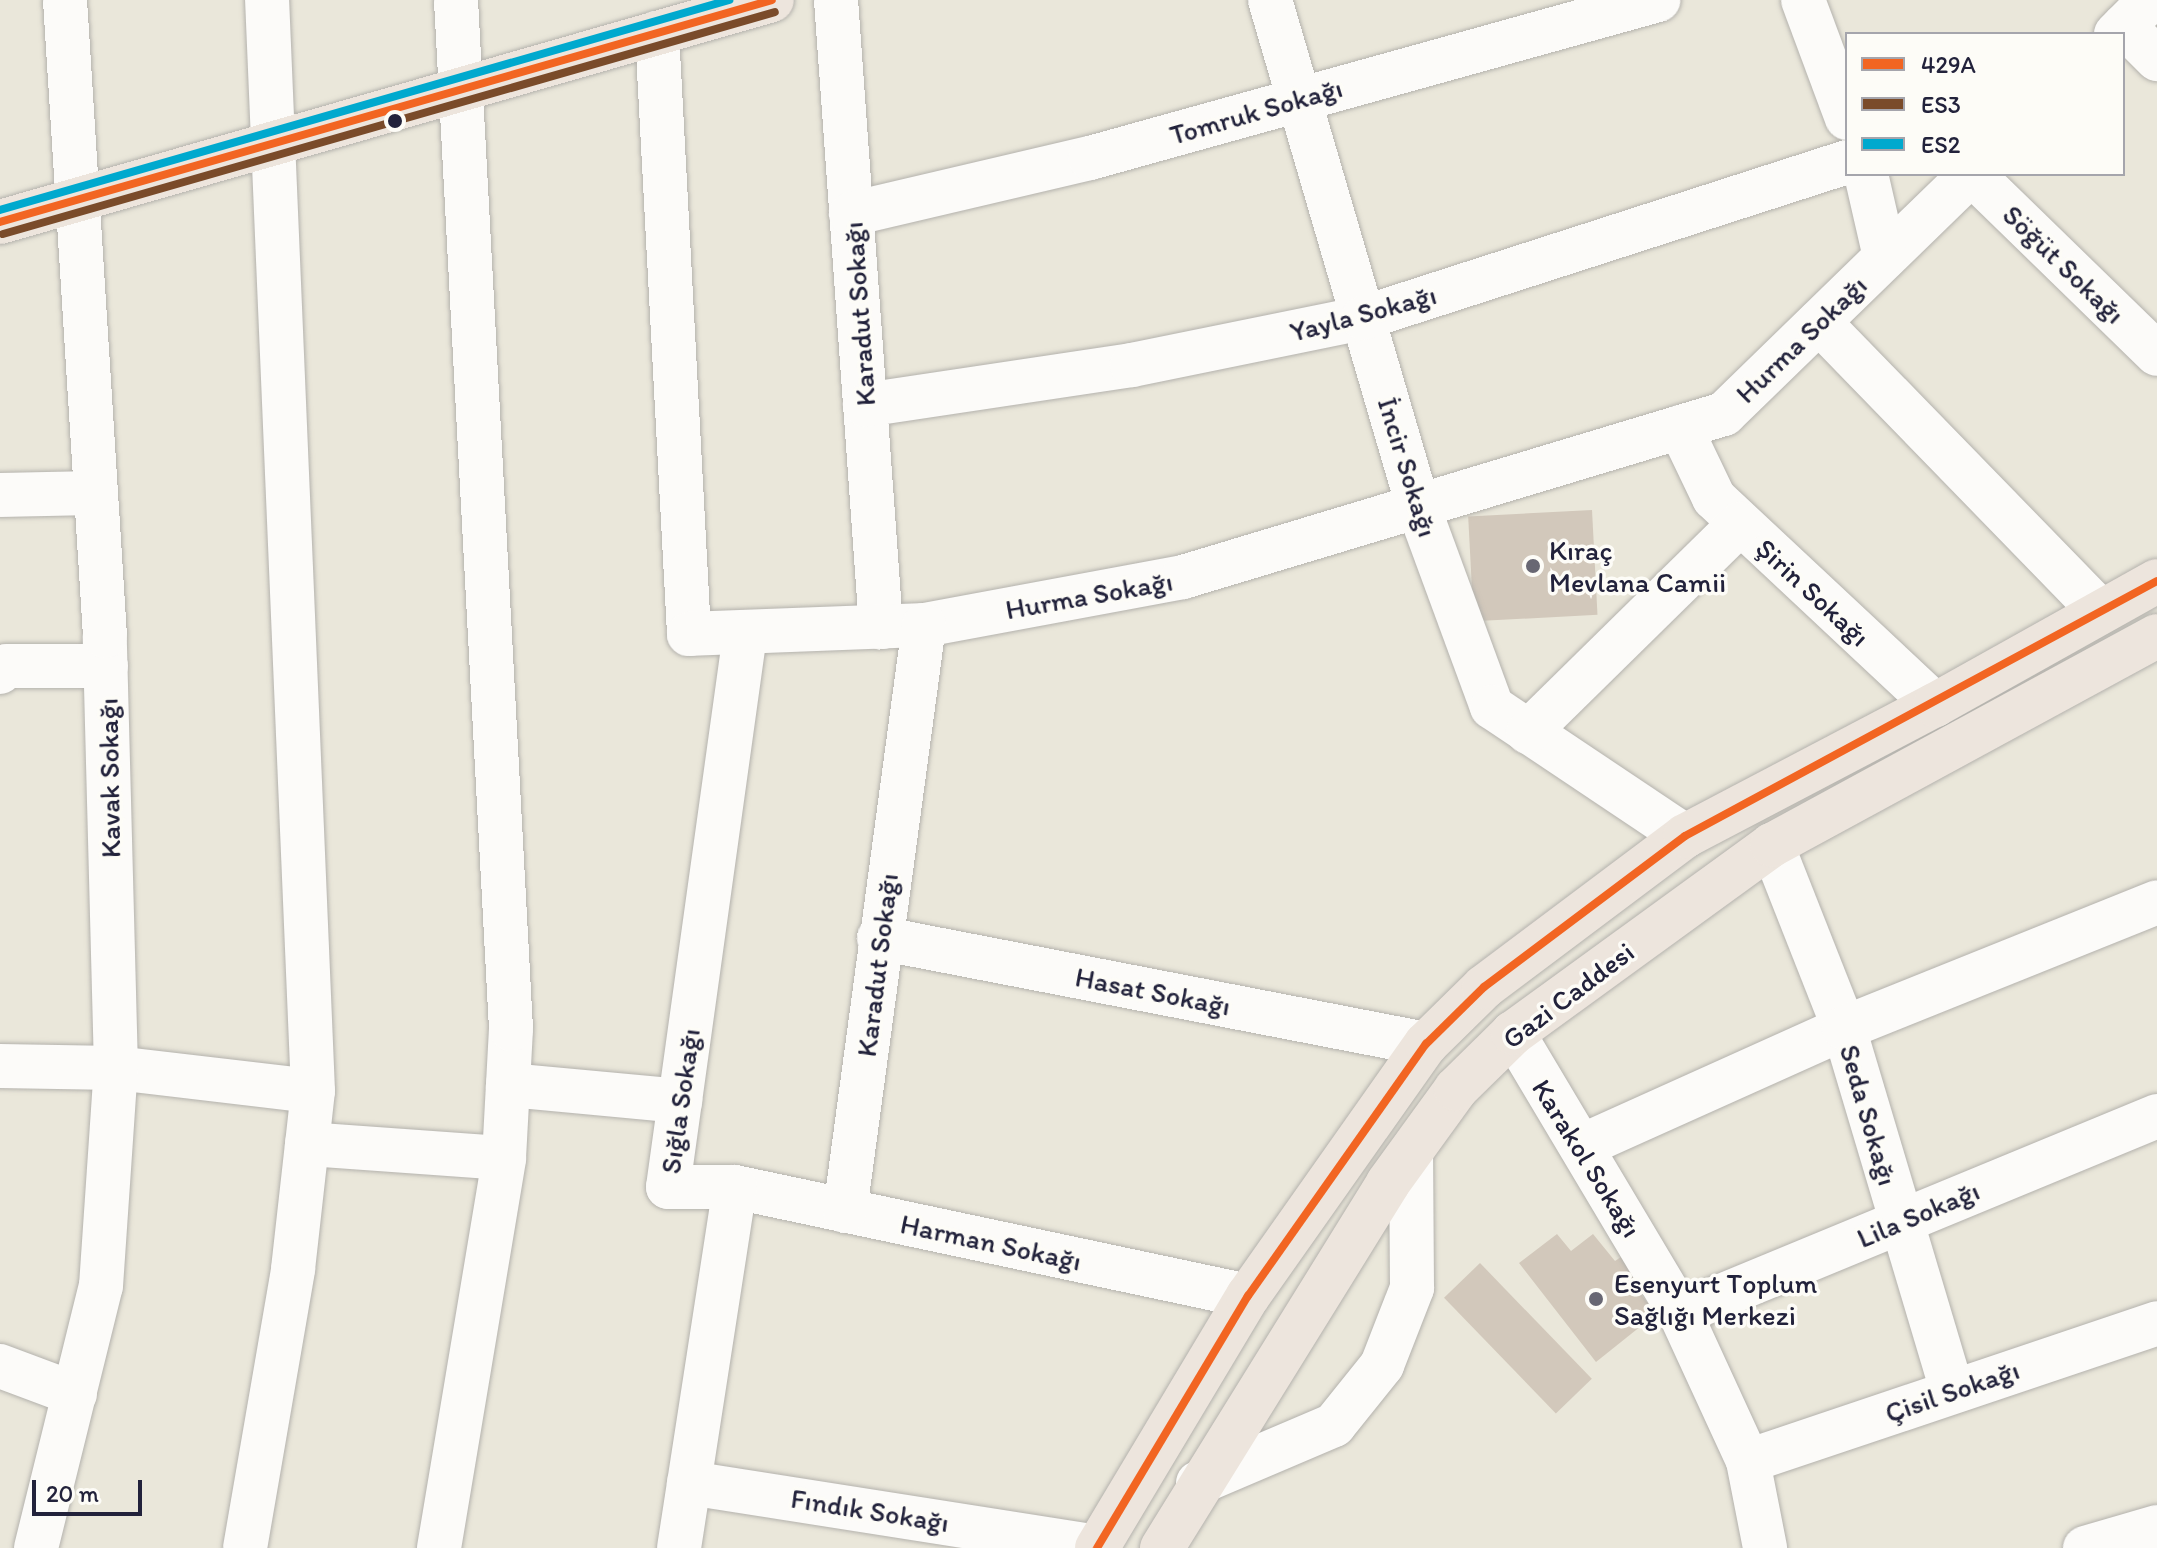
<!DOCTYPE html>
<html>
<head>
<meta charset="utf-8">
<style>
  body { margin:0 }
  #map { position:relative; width:2157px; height:1548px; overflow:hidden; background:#eae7da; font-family:Itim,sans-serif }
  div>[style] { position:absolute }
  .building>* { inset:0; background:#d2c8bb; transform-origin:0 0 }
  .roads { filter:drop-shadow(0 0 2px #b4b2ad) drop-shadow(0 0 2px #b4b2ad) }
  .minor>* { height:44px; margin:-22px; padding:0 22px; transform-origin:22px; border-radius:22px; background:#fcfbf9 }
  .major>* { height:44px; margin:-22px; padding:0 22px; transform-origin:22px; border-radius:22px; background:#ede5dd }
  .bus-1>* { height:8px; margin:-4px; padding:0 4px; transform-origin:4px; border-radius:4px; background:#f26522 }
  .bus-2>* { height:8px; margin:-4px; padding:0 4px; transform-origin:4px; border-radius:4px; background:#7a4b2a }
  .bus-3>* { height:8px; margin:-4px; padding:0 4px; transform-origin:4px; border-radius:4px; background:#00a9ce }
  .dots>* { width:22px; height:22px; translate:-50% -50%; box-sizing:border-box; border:4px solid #fdfcf7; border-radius:50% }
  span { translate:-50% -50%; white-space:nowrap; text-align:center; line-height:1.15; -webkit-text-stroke:7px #fdfcf7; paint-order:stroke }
  .street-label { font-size:28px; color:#22223b }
  .poi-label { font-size:28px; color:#22223b }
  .left { translate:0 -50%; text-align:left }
  .legend { position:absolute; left:1845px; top:32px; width:280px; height:144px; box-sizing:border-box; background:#fdfcf7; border:2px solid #a5a5ac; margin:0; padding:10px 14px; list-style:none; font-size:24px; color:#22223b }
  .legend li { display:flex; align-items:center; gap:16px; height:40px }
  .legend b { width:40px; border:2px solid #a5a5ac }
  .scale { position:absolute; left:32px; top:1480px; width:110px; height:36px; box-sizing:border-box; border:4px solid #22223b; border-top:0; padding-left:10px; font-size:24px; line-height:28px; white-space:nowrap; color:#22223b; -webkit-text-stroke:6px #fdfcf7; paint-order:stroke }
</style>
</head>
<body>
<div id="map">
  <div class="building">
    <div style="left:1592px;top:510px;width:105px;height:124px;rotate:87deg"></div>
    <div style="clip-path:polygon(1557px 1234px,1571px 1251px,1593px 1234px,1615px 1261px,1621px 1257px,1638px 1279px,1633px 1284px,1656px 1314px,1596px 1362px,1519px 1263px)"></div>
    <div style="left:1480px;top:1263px;width:161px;height:50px;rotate:46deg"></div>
  </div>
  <div class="roads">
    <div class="minor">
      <div style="left:836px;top:0;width:629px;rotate:85.89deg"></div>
      <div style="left:1270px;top:0;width:527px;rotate:73.7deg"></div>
      <div style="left:1418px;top:506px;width:214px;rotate:69.8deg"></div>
      <div style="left:1492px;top:707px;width:232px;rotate:33.8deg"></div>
      <div style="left:1803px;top:0;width:126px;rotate:69.6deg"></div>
      <div style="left:2124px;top:26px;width:47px;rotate:45deg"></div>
      <div style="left:657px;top:33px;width:602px;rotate:86.95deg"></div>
      <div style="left:689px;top:634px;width:235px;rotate:-2.2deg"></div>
      <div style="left:924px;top:625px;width:263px;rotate:-10.5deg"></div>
      <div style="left:1183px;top:577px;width:565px;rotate:-16.77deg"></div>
      <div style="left:1724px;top:414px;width:344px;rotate:-44.2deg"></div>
      <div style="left:2116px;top:34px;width:48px;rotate:-45deg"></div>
      <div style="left:1866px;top:174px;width:85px;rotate:77.1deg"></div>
      <div style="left:1972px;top:174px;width:258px;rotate:44.2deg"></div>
      <div style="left:851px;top:214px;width:245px;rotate:-13.2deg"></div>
      <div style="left:1090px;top:158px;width:590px;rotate:-15.54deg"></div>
      <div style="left:1819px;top:322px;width:403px;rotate:45.8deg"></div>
      <div style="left:865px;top:405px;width:270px;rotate:-8.5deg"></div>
      <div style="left:1132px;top:365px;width:236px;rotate:-11.5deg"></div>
      <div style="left:1363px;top:318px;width:509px;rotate:-17.86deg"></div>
      <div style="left:1680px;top:427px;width:79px;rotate:64.4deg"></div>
      <div style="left:1714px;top:498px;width:303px;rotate:43.1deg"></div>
      <div style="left:0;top:495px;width:95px;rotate:-1.2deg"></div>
      <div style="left:0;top:672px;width:8px;rotate:-45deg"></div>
      <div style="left:6px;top:666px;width:100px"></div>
      <div style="left:1528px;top:732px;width:297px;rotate:-44.5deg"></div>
      <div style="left:1772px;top:845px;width:197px;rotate:68.5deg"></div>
      <div style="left:1844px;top:1028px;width:378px;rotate:73.4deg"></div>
      <div style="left:879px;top:938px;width:557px;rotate:10.97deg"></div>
      <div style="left:1513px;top:1033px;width:326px;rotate:59.2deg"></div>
      <div style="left:1680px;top:1313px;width:163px;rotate:65.3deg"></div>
      <div style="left:1748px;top:1461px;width:89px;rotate:78.9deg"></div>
      <div style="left:0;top:1066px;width:116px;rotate:1deg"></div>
      <div style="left:116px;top:1068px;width:198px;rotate:6.7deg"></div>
      <div style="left:508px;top:1085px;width:173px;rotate:5.3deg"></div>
      <div style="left:307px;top:1144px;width:197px;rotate:4.1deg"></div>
      <div style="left:1584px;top:1145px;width:285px;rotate:-24.2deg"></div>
      <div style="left:1844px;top:1028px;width:337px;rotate:-21.9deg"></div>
      <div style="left:735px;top:1187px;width:524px;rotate:12deg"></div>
      <div style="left:845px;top:1211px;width:591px;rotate:-82.32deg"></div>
      <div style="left:1680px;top:1313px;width:516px;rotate:-22.44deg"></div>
      <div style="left:0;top:1366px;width:80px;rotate:20.5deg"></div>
      <div style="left:1748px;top:1461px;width:432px;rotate:-18.6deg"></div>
      <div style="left:689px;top:1483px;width:414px;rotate:8.9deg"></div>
      <div style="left:1198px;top:1483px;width:148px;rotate:-23.1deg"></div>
      <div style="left:1334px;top:1425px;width:77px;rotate:-51.3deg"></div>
      <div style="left:1382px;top:1365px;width:83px;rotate:-68.7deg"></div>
      <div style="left:1412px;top:1288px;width:135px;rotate:-90.4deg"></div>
      <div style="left:36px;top:1548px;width:270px;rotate:-76.1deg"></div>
      <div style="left:101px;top:1286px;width:219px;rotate:-86.1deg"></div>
      <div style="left:116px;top:1068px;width:432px;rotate:-91.5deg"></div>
      <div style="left:105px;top:636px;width:637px;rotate:-93.6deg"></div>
      <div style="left:245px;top:1548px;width:283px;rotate:-80.2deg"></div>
      <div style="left:293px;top:1269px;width:179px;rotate:-83.6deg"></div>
      <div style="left:313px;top:1091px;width:1092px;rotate:-92.41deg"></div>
      <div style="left:439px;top:1548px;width:395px;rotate:-80.5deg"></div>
      <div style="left:504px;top:1158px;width:129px;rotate:-86.9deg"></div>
      <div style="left:511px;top:1029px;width:1030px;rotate:-93.06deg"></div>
      <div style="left:679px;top:1548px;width:365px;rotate:-81.2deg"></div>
      <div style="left:735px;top:1187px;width:67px;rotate:180deg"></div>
      <div style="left:668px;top:1187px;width:558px;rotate:-82.07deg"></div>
      <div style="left:2085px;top:1548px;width:75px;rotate:-16.3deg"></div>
    </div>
    <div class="major">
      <div style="left:0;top:222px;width:803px;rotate:-16.04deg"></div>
      <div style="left:1097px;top:1548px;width:294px;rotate:-59.1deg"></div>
      <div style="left:1248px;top:1296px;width:309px;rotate:-54.8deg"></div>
      <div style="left:1426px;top:1044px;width:81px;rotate:-44.5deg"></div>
      <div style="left:1484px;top:987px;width:251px;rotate:-36.9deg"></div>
      <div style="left:1685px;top:836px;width:282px;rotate:-27.7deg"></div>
      <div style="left:1935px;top:705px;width:254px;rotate:-29.2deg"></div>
      <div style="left:1162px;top:1548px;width:429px;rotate:-58.2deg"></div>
      <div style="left:1388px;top:1183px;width:116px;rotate:-54.1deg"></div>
      <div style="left:1456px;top:1089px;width:80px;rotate:-44.5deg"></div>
      <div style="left:1513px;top:1033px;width:320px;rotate:-36deg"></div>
      <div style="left:1772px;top:845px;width:438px;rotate:-28.5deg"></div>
    </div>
  </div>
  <div class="bus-1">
    <div style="left:0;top:222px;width:803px;rotate:-16.04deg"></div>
    <div style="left:1097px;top:1548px;width:294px;rotate:-59.1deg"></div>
    <div style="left:1248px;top:1296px;width:309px;rotate:-54.8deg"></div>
    <div style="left:1426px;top:1044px;width:81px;rotate:-44.5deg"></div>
    <div style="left:1484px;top:987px;width:251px;rotate:-36.9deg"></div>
    <div style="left:1685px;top:836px;width:536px;rotate:-28.38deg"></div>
  </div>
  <div class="bus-2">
    <div style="left:3px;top:234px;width:803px;rotate:-16.04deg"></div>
  </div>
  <div class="bus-3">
    <div style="left:0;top:210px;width:759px;rotate:-16.07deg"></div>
  </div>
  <div class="dots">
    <div style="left:395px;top:121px;background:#22223b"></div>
    <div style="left:1533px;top:566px;background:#686773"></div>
    <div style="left:1596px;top:1299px;background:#686773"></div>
  </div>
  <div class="street-label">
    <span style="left:1256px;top:111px;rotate:-16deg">Tomruk Sokağı</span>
    <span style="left:2064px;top:264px;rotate:44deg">Söğüt Sokağı</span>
    <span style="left:1363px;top:313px;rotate:-15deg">Yayla Sokağı</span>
    <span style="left:859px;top:314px;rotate:-94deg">Karadut Sokağı</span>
    <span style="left:1801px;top:339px;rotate:-44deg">Hurma Sokağı</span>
    <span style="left:1408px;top:467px;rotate:73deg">İncir Sokağı</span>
    <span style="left:1813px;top:592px;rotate:43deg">Şirin Sokağı</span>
    <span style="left:1089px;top:595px;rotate:-10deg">Hurma Sokağı</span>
    <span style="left:109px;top:778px;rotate:-91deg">Kavak Sokağı</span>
    <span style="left:877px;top:965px;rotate:-83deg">Karadut Sokağı</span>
    <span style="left:1153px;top:991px;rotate:11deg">Hasat Sokağı</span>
    <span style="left:1568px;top:995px;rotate:-37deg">Gazi Caddesi</span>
    <span style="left:680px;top:1101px;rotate:-82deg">Sığla Sokağı</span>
    <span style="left:1869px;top:1115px;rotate:74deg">Seda Sokağı</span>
    <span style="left:1587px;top:1158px;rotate:58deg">Karakol Sokağı</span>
    <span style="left:1918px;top:1214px;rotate:-23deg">Lila Sokağı</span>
    <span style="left:991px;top:1242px;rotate:12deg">Harman Sokağı</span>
    <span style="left:1952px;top:1391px;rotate:-19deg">Çisil Sokağı</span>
    <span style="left:870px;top:1510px;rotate:9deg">Fındık Sokağı</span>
  </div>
  <div class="poi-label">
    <span class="left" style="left:1549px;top:566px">Kıraç<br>Mevlana Camii</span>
    <span class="left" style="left:1614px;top:1299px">Esenyurt Toplum<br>Sağlığı Merkezi</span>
  </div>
  <ul class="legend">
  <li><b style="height:10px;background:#f26522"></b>429A</li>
  <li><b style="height:10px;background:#7a4b2a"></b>ES3</li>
  <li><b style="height:10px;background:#00a9ce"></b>ES2</li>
  </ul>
  <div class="scale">20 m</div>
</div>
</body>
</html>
